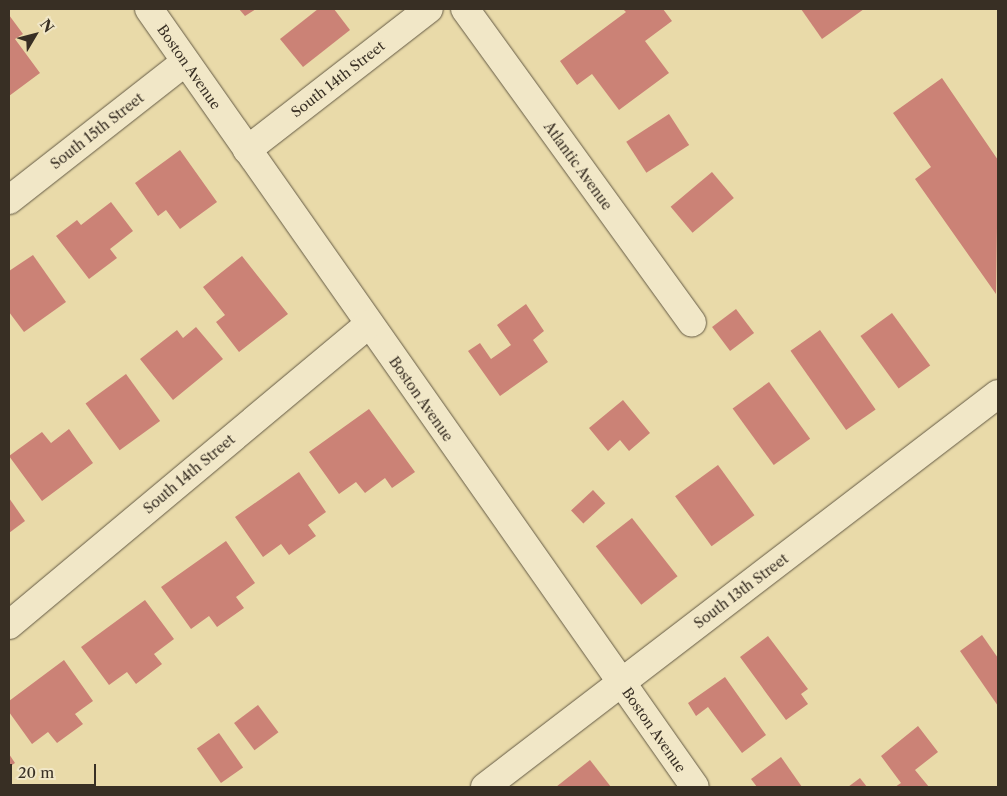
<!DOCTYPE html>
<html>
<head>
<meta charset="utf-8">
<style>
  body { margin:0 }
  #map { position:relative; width:1007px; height:796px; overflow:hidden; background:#e9daa9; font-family:"Libre Caslon Text",serif }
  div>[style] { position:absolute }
  .building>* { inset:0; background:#cb8276; transform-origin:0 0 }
  .roads { filter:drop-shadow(0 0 1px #645a45) drop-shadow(0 0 1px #645a45) }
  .minor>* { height:28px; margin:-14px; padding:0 14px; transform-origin:14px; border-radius:14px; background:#f1e7c7 }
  span { translate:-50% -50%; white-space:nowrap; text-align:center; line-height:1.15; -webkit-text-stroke:4.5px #f1e7c7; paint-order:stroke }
  .street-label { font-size:14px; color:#382f24 }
  .frame { position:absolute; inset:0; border:10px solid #382f24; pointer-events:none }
  .north { position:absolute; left:10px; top:10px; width:50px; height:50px; -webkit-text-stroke:4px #f1e7c7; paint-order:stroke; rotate:53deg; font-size:14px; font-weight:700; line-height:20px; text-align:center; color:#382f24 }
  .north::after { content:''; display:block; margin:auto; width:18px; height:22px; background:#382f24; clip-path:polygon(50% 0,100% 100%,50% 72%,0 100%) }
  .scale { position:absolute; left:10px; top:764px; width:86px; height:22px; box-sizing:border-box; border:2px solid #382f24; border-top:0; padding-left:6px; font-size:15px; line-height:18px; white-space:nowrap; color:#382f24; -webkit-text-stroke:4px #f1e7c7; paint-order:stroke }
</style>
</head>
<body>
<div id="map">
  <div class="building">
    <div style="clip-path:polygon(239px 9px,256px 9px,245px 16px)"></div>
    <div style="clip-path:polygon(318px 9px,334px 9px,350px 30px,303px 67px,280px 39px)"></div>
    <div style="clip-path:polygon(623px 9px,663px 9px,672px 21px,645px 41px,669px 73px,619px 110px,592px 74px,577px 85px,560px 61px,626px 12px)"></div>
    <div style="clip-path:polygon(801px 9px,864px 9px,822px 39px)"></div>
    <div style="clip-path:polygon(9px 15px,23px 34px,15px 39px,40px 73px,9px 96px)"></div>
    <div style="clip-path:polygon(942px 78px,998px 160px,996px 294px,915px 179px,931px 167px,893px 113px)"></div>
    <div style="left:669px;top:114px;width:37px;height:51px;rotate:57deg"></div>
    <div style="clip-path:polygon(180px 150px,217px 202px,180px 229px,166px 210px,158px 216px,135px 183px)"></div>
    <div style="left:712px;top:172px;width:34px;height:54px;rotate:50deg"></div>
    <div style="clip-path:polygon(111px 202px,133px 231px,110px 249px,117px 258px,89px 279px,56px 236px,77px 220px,81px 225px)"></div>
    <div style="clip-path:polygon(33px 255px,66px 302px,24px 332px,9px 312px,9px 271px)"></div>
    <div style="clip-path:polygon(242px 256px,288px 314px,239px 352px,216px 322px,225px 315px,203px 287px)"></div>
    <div style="clip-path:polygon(526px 304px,544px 331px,533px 340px,548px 362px,500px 396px,468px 351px,480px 343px,491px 359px,511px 345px,497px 325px)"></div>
    <div style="left:736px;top:309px;width:30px;height:30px;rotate:53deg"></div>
    <div style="left:892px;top:313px;width:65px;height:39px;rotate:54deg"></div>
    <div style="clip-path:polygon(196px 327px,223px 359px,173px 400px,140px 359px,177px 330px,183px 338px)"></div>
    <div style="left:820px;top:330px;width:97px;height:36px;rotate:55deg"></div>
    <div style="left:126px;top:374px;width:58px;height:50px;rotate:54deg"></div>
    <div style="left:769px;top:382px;width:70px;height:45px;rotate:54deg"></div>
    <div style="clip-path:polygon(623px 400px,650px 433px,629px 451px,620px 440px,608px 451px,589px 428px)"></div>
    <div style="clip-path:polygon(369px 409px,415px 472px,392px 488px,385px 478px,365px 493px,356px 482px,339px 494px,309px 452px)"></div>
    <div style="clip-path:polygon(69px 429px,93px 463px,42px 501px,9px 456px,42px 432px,51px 443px)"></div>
    <div style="left:718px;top:465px;width:62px;height:53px;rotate:54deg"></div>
    <div style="clip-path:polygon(299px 472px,326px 512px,308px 525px,316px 536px,289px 555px,281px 544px,263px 557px,235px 517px)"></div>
    <div style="left:593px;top:490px;width:18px;height:30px;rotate:47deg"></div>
    <div style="clip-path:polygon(9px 498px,25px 521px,9px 533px)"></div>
    <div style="left:632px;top:518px;width:74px;height:46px;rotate:52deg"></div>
    <div style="clip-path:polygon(226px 541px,255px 583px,236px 597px,244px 608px,217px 627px,209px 616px,191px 629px,161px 587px)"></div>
    <div style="clip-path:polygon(145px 600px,174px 639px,154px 654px,162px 664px,136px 684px,127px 672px,109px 685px,81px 647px)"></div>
    <div style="clip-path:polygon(982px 635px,998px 658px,998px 706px,960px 651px)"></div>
    <div style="clip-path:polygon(768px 636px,808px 689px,801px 694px,808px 704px,786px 720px,740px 657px)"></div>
    <div style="clip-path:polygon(64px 660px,93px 701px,75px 714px,83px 724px,57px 743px,48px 732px,32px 744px,9px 712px,9px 701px)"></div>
    <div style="clip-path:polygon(725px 677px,766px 735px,742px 753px,708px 707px,696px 716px,688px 703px)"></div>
    <div style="left:258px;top:705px;width:34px;height:30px;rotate:53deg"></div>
    <div style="clip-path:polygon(918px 726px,938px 752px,915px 770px,929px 787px,895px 787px,901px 783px,881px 756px)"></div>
    <div style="left:219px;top:733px;width:42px;height:27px;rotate:55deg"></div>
    <div style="clip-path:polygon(9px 754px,15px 763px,9px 767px)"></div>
    <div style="clip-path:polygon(781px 757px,802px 787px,757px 787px,751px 779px)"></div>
    <div style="clip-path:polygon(590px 760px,611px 787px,556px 787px)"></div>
    <div style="clip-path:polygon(860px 778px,867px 787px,848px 787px)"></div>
  </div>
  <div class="roads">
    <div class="minor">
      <div style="left:149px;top:9px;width:950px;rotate:54.94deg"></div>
      <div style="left:465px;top:9px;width:387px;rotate:54.1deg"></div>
      <div style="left:247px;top:150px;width:230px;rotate:-37.8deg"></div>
      <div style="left:9px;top:200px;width:224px;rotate:-38.1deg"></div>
      <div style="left:9px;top:625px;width:469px;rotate:-39.9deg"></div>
      <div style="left:485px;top:787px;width:646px;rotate:-37.46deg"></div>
    </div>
  </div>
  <div class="street-label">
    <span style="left:189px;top:67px;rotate:55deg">Boston Avenue</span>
    <span style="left:338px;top:79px;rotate:-38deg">South 14th Street</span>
    <span style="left:97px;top:131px;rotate:-38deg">South 15th Street</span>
    <span style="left:578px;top:166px;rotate:54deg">Atlantic Avenue</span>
    <span style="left:421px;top:399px;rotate:55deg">Boston Avenue</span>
    <span style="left:189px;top:474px;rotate:-40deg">South 14th Street</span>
    <span style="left:741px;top:591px;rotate:-37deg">South 13th Street</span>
    <span style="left:654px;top:730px;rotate:55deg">Boston Avenue</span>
  </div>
  <div class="frame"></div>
  <div class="north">N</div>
  <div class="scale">20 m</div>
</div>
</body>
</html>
